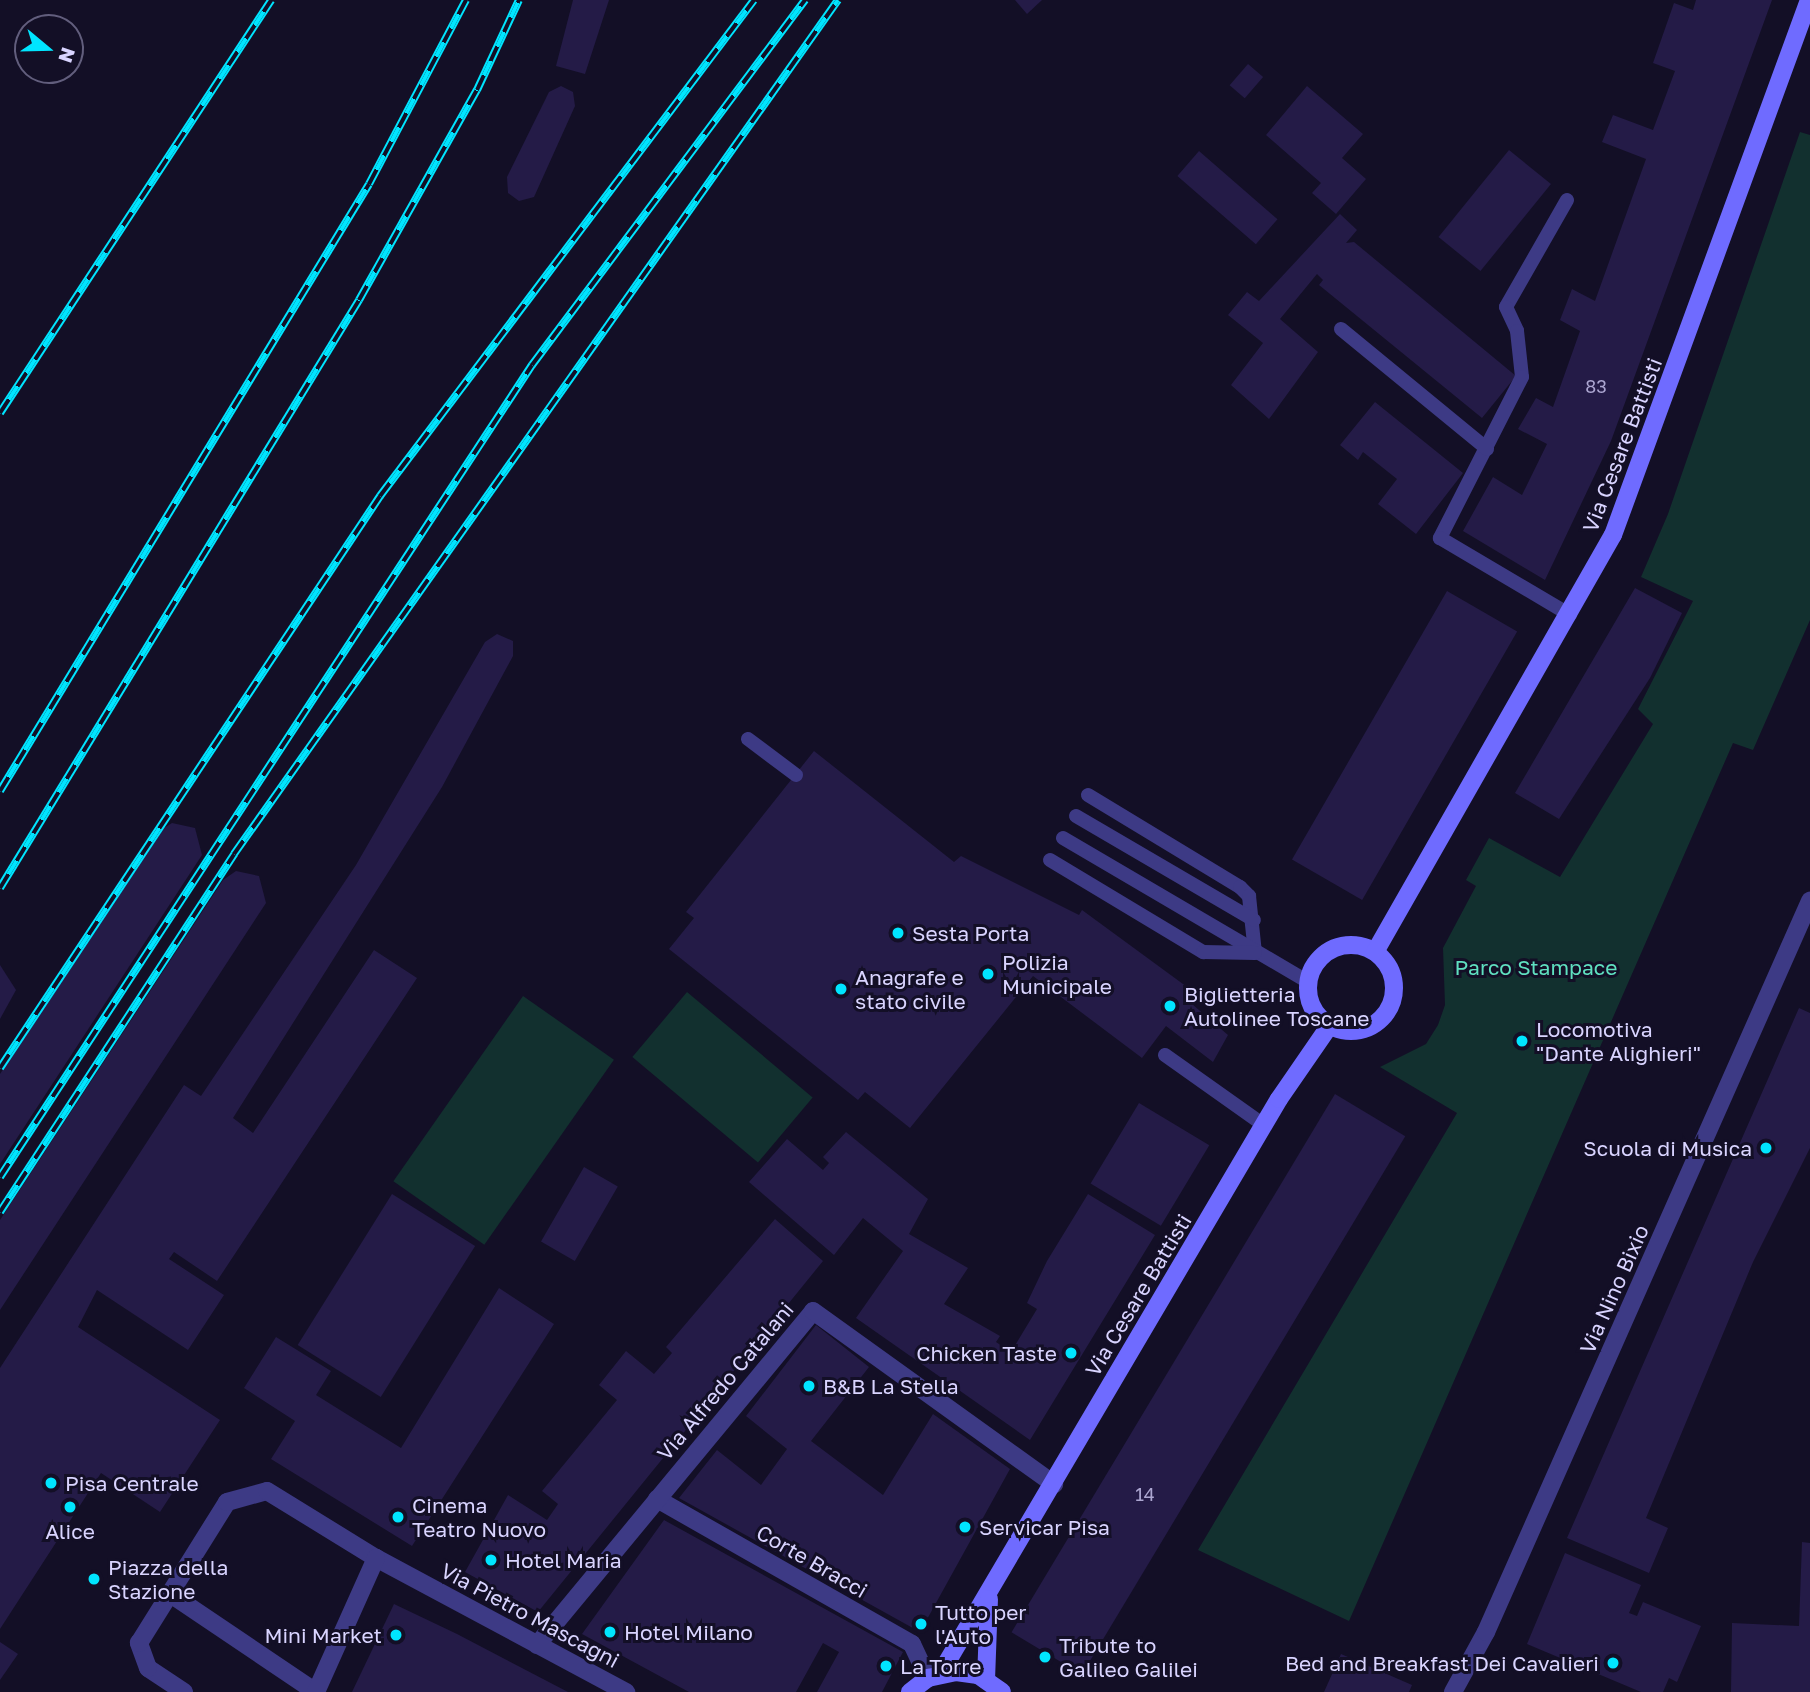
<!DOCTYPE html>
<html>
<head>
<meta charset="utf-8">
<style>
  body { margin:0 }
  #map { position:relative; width:1810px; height:1692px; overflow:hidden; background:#130f26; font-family:"Golos Text",sans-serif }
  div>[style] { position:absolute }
  .green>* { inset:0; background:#12302f; transform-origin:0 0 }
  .building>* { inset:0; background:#241b47; transform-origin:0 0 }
  .service>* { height:14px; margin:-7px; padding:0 7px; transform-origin:7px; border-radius:7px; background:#3d3a85 }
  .minor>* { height:18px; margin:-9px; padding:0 9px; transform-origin:9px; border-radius:9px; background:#3d3a85 }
  .secondary>* { height:18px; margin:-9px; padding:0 9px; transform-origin:9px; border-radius:9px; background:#6f6bff }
  .secondary>.ring { margin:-9px; padding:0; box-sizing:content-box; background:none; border:18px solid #6f6bff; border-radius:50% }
  .rail>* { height:8px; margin-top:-4px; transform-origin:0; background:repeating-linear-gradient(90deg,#130f26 0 16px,#00e5ff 0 32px); box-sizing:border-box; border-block:2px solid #00e5ff }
  .dots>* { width:19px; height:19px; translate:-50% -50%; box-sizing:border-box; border:4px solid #130f26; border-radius:50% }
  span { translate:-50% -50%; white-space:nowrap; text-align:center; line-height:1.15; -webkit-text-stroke:6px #130f26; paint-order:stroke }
  .number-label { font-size:18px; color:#aca6d1 }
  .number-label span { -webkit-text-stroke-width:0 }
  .street-label { font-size:21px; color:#d9d4ff }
  .poi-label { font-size:21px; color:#d9d4ff }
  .left { translate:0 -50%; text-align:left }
  .right { translate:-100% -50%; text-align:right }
  .park-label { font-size:21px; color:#5fe0c0 }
  .north { position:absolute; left:14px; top:14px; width:70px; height:70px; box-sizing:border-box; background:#130f26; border:2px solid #625e7d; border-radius:50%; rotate:109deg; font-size:19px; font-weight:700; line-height:28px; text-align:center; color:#d9d4ff }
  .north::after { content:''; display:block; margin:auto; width:24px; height:32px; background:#00e5ff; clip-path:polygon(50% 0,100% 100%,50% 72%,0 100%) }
</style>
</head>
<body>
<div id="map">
  <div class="green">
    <div style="clip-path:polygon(1800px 132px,1810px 135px,1810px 620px,1753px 750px,1733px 743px,1349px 1621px,1198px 1550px,1457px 1113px,1380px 1067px,1426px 1044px,1438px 1025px,1445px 1005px,1443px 948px,1476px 886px,1466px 880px,1489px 838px,1560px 877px,1653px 724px,1638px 709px,1693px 601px,1641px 577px,1668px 514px)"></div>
    <div style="left:687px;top:992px;width:164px;height:85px;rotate:40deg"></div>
    <div style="left:523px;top:996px;width:111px;height:226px;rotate:35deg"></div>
  </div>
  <div class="building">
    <div style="clip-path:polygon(573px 0,609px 0,585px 74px,556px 66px)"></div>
    <div style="clip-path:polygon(1015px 0,1042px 0,1027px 14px)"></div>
    <div style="clip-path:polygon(1696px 0,1772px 0,1611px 441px,1545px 580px,1463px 531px,1493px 477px,1522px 495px,1547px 444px,1518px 429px,1536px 398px,1553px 407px,1580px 331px,1560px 320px,1572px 289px,1595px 301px,1646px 159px,1602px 142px,1613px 115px,1653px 130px,1675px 71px,1653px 63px,1674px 3px,1693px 10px)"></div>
    <div style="left:1248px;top:64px;width:20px;height:28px;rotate:41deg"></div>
    <div style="clip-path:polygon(561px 86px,573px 92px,575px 106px,534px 197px,519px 201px,508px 193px,507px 177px,549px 92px)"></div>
    <div style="clip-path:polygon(1307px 86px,1363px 134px,1342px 158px,1366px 179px,1336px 214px,1312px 193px,1321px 183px,1266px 135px)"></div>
    <div style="left:1509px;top:150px;width:54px;height:112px;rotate:39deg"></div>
    <div style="left:1199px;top:151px;width:104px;height:33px;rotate:41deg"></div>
    <div style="clip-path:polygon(1340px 214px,1357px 230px,1346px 243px,1354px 242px,1516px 376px,1482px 418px,1319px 285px,1323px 280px,1317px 274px,1280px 319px,1318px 352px,1269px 419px,1231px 385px,1263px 343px,1228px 315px,1247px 292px,1259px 301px)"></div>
    <div style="clip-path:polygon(1375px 402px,1463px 473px,1416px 534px,1378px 504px,1397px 479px,1363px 452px,1358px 460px,1340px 445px)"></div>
    <div style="clip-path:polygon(1635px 588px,1682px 613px,1650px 678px,1559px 819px,1515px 793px)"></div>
    <div style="left:1447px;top:591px;width:81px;height:310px;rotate:30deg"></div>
    <div style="clip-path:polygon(497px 634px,513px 641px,513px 656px,442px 787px,233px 1118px,253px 1133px,374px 950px,417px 978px,217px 1281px,174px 1252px,169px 1259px,224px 1295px,188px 1350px,97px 1290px,78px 1327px,220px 1420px,160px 1512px,101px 1473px,0 1629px,0 1368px,184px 1085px,201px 1096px,356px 865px,485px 642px)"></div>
    <div style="clip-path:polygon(814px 751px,954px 862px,961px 856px,1079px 915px,1082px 910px,1198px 995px,1192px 1004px,1228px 1035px,1213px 1062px,1166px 1026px,1142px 1058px,1033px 976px,910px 1128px,865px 1092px,858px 1100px,669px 949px,694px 918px,686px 912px)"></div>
    <div style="clip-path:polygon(172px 823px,195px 828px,202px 855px,0 1164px,0 1074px,158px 832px)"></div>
    <div style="clip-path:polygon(236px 871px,259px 876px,266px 903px,0 1310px,0 1220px,223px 880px)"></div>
    <div style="clip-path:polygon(0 965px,16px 990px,0 1019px)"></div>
    <div style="clip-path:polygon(1799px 1008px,1810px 1013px,1810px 1148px,1753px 1262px,1646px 1518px,1668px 1528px,1649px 1573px,1567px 1538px)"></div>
    <div style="left:1335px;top:1094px;width:82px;height:628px;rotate:31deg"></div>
    <div style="left:1139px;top:1103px;width:82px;height:94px;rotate:31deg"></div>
    <div style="clip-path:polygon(846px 1132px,928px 1199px,909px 1234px,968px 1268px,944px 1304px,1000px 1336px,996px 1342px,1011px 1352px,1037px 1309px,1027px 1303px,1047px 1261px,1088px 1194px,1155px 1235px,1030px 1440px,856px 1318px,903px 1251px,863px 1218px,834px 1255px,749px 1182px,787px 1139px,823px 1170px,829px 1163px,823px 1157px)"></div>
    <div style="left:584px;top:1167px;width:39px;height:86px;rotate:30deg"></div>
    <div style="left:392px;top:1194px;width:98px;height:178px;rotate:32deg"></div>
    <div style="clip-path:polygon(775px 1219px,823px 1261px,538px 1612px,465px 1572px,508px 1495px,547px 1520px,558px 1504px,542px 1491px,617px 1400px,599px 1385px,626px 1351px,654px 1374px,672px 1353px,666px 1347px)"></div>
    <div style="clip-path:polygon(499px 1288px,554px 1324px,412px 1546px,271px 1459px,295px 1421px,244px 1388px,276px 1337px,331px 1371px,316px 1395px,401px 1448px)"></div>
    <div style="clip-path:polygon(816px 1325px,869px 1367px,811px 1441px,883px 1495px,933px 1414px,1010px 1469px,920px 1632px,679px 1498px,717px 1450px,761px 1485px,787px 1449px,746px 1416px)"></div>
    <div style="clip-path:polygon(664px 1520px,903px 1652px,882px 1692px,817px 1692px,839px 1652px,823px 1643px,796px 1692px,689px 1692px,582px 1634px)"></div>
    <div style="clip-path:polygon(1802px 1542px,1810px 1543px,1810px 1692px,1731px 1692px,1732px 1623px,1799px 1626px)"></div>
    <div style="clip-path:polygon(1565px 1553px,1641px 1585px,1629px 1613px,1637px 1616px,1643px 1602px,1701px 1626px,1677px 1682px,1669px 1678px,1663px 1692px,1641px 1692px,1527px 1644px)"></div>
    <div style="clip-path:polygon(394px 1604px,457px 1634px,568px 1692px,352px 1692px)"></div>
    <div style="clip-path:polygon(0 1642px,18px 1654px,0 1680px)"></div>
    <div style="clip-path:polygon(1341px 1654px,1412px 1685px,1409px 1692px,1324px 1692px)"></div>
  </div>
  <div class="service">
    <div style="left:1567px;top:200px;width:123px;rotate:119.7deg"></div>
    <div style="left:1506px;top:307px;width:26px;rotate:65deg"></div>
    <div style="left:1517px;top:331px;width:46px;rotate:83.8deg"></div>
    <div style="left:1522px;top:377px;width:181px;rotate:117deg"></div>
    <div style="left:1440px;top:538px;width:151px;rotate:30.6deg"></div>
    <div style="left:1341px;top:329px;width:189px;rotate:39.4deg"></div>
    <div style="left:748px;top:739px;width:60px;rotate:36.9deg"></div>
    <div style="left:1088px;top:795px;width:178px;rotate:31.2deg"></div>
    <div style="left:1240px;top:887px;width:13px;rotate:45deg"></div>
    <div style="left:1249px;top:896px;width:57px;rotate:84deg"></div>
    <div style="left:1076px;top:816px;width:206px;rotate:30.3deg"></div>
    <div style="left:1063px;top:838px;width:283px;rotate:30.4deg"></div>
    <div style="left:1050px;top:860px;width:179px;rotate:31deg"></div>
    <div style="left:1203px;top:952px;width:52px;rotate:1.1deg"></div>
    <div style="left:1165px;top:1055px;width:121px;rotate:35.3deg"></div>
  </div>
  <div class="minor">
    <div style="left:657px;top:1499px;width:293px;rotate:29.6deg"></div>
    <div style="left:912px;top:1644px;width:38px;rotate:65deg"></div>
    <div style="left:169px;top:1593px;width:177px;rotate:34deg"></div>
    <div style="left:537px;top:1645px;width:433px;rotate:-50.4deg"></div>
    <div style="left:813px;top:1311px;width:297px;rotate:35.7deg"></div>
    <div style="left:184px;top:1692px;width:43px;rotate:-146.3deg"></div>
    <div style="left:148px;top:1668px;width:27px;rotate:-110deg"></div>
    <div style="left:139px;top:1643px;width:166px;rotate:-58deg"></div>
    <div style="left:227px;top:1502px;width:41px;rotate:-15.4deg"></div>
    <div style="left:267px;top:1491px;width:128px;rotate:31.6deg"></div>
    <div style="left:376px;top:1558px;width:284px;rotate:28.2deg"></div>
    <div style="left:316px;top:1692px;width:147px;rotate:-65.9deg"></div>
    <div style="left:1453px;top:1692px;width:68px;rotate:-61.2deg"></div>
    <div style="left:1486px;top:1632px;width:800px;rotate:-66.1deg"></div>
  </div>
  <div class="secondary">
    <div class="ring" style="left:1308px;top:945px;width:68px;height:68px"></div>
    <div style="left:1375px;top:952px;width:480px;rotate:-60.3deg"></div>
    <div style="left:1613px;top:535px;width:570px;rotate:-69.88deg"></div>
    <div style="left:940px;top:1674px;width:667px;rotate:-59.48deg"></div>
    <div style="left:1279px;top:1099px;width:90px;rotate:-55.4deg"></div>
    <div style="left:986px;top:1680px;width:81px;rotate:-87.9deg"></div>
    <div style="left:910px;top:1692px;width:23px;rotate:-38deg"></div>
    <div style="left:928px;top:1678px;width:29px;rotate:-12deg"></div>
    <div style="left:956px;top:1672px;width:22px;rotate:8deg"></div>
    <div style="left:978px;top:1675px;width:29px;rotate:35deg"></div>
  </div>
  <div class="rail">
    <div style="left:0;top:413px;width:494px;rotate:-56.7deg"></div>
    <div style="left:0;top:791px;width:710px;rotate:-58.7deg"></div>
    <div style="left:369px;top:184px;width:208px;rotate:-62.2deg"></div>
    <div style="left:0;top:888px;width:689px;rotate:-58.59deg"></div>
    <div style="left:359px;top:300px;width:241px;rotate:-60.7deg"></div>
    <div style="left:477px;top:90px;width:99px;rotate:-65deg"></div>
    <div style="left:0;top:1068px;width:687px;rotate:-56.4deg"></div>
    <div style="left:380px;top:496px;width:621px;rotate:-52.98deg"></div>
    <div style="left:0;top:1177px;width:971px;rotate:-56.77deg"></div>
    <div style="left:532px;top:365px;width:456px;rotate:-53.2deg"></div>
    <div style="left:0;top:1212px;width:428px;rotate:-56.8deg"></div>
    <div style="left:234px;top:854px;width:1046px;rotate:-54.73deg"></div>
  </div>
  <div class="dots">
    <div style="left:898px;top:933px;background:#00e5ff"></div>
    <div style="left:988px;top:974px;background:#00e5ff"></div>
    <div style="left:841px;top:989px;background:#00e5ff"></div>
    <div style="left:1170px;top:1006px;background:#00e5ff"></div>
    <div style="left:1522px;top:1041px;background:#00e5ff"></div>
    <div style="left:1766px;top:1148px;background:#00e5ff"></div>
    <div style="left:1071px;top:1353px;background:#00e5ff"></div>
    <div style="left:809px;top:1386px;background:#00e5ff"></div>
    <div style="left:51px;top:1483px;background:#00e5ff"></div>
    <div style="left:70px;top:1507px;background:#00e5ff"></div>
    <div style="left:398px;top:1517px;background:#00e5ff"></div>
    <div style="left:965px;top:1527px;background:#00e5ff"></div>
    <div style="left:491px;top:1560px;background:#00e5ff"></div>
    <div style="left:94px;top:1579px;background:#00e5ff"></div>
    <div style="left:921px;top:1624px;background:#00e5ff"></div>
    <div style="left:610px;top:1632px;background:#00e5ff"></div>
    <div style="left:396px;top:1635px;background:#00e5ff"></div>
    <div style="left:1045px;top:1657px;background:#00e5ff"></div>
    <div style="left:1613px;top:1663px;background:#00e5ff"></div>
    <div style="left:886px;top:1666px;background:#00e5ff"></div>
  </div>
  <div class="number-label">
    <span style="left:1596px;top:386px">83</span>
    <span style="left:1145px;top:1494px">14</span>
  </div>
  <div class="street-label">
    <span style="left:1622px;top:445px;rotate:-69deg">Via Cesare Battisti</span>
    <span style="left:1614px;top:1289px;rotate:-66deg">Via Nino Bixio</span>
    <span style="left:1138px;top:1295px;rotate:-59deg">Via Cesare Battisti</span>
    <span style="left:725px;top:1381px;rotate:-50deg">Via Alfredo Catalani</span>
    <span style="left:812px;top:1561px;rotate:30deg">Corte Bracci</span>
    <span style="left:530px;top:1615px;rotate:28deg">Via Pietro Mascagni</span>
  </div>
  <div class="poi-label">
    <span class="left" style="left:912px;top:933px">Sesta Porta</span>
    <span class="left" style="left:1002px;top:974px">Polizia<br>Municipale</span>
    <span class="left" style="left:855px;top:989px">Anagrafe e<br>stato civile</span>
    <span class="left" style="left:1184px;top:1006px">Biglietteria<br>Autolinee Toscane</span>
    <span class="left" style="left:1536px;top:1041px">Locomotiva<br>"Dante Alighieri"</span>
    <span class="right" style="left:1752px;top:1148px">Scuola di Musica</span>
    <span class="right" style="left:1057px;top:1353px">Chicken Taste</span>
    <span class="left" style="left:823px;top:1386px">B&amp;B La Stella</span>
    <span class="left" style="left:65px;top:1483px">Pisa Centrale</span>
    <span class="left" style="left:412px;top:1517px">Cinema<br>Teatro Nuovo</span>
    <span class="left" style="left:979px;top:1527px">Servicar Pisa</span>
    <span style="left:70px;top:1531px">Alice</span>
    <span class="left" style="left:505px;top:1560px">Hotel Maria</span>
    <span class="left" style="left:108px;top:1579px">Piazza della<br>Stazione</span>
    <span class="left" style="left:935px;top:1624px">Tutto per<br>l'Auto</span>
    <span class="left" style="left:624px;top:1632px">Hotel Milano</span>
    <span class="right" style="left:382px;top:1635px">Mini Market</span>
    <span class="left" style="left:1059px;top:1657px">Tribute to<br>Galileo Galilei</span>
    <span class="right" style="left:1599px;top:1663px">Bed and Breakfast Dei Cavalieri</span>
    <span class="left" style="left:900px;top:1666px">La Torre</span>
  </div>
  <div class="park-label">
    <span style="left:1536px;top:967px">Parco Stampace</span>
  </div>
  <div class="north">N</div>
</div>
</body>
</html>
